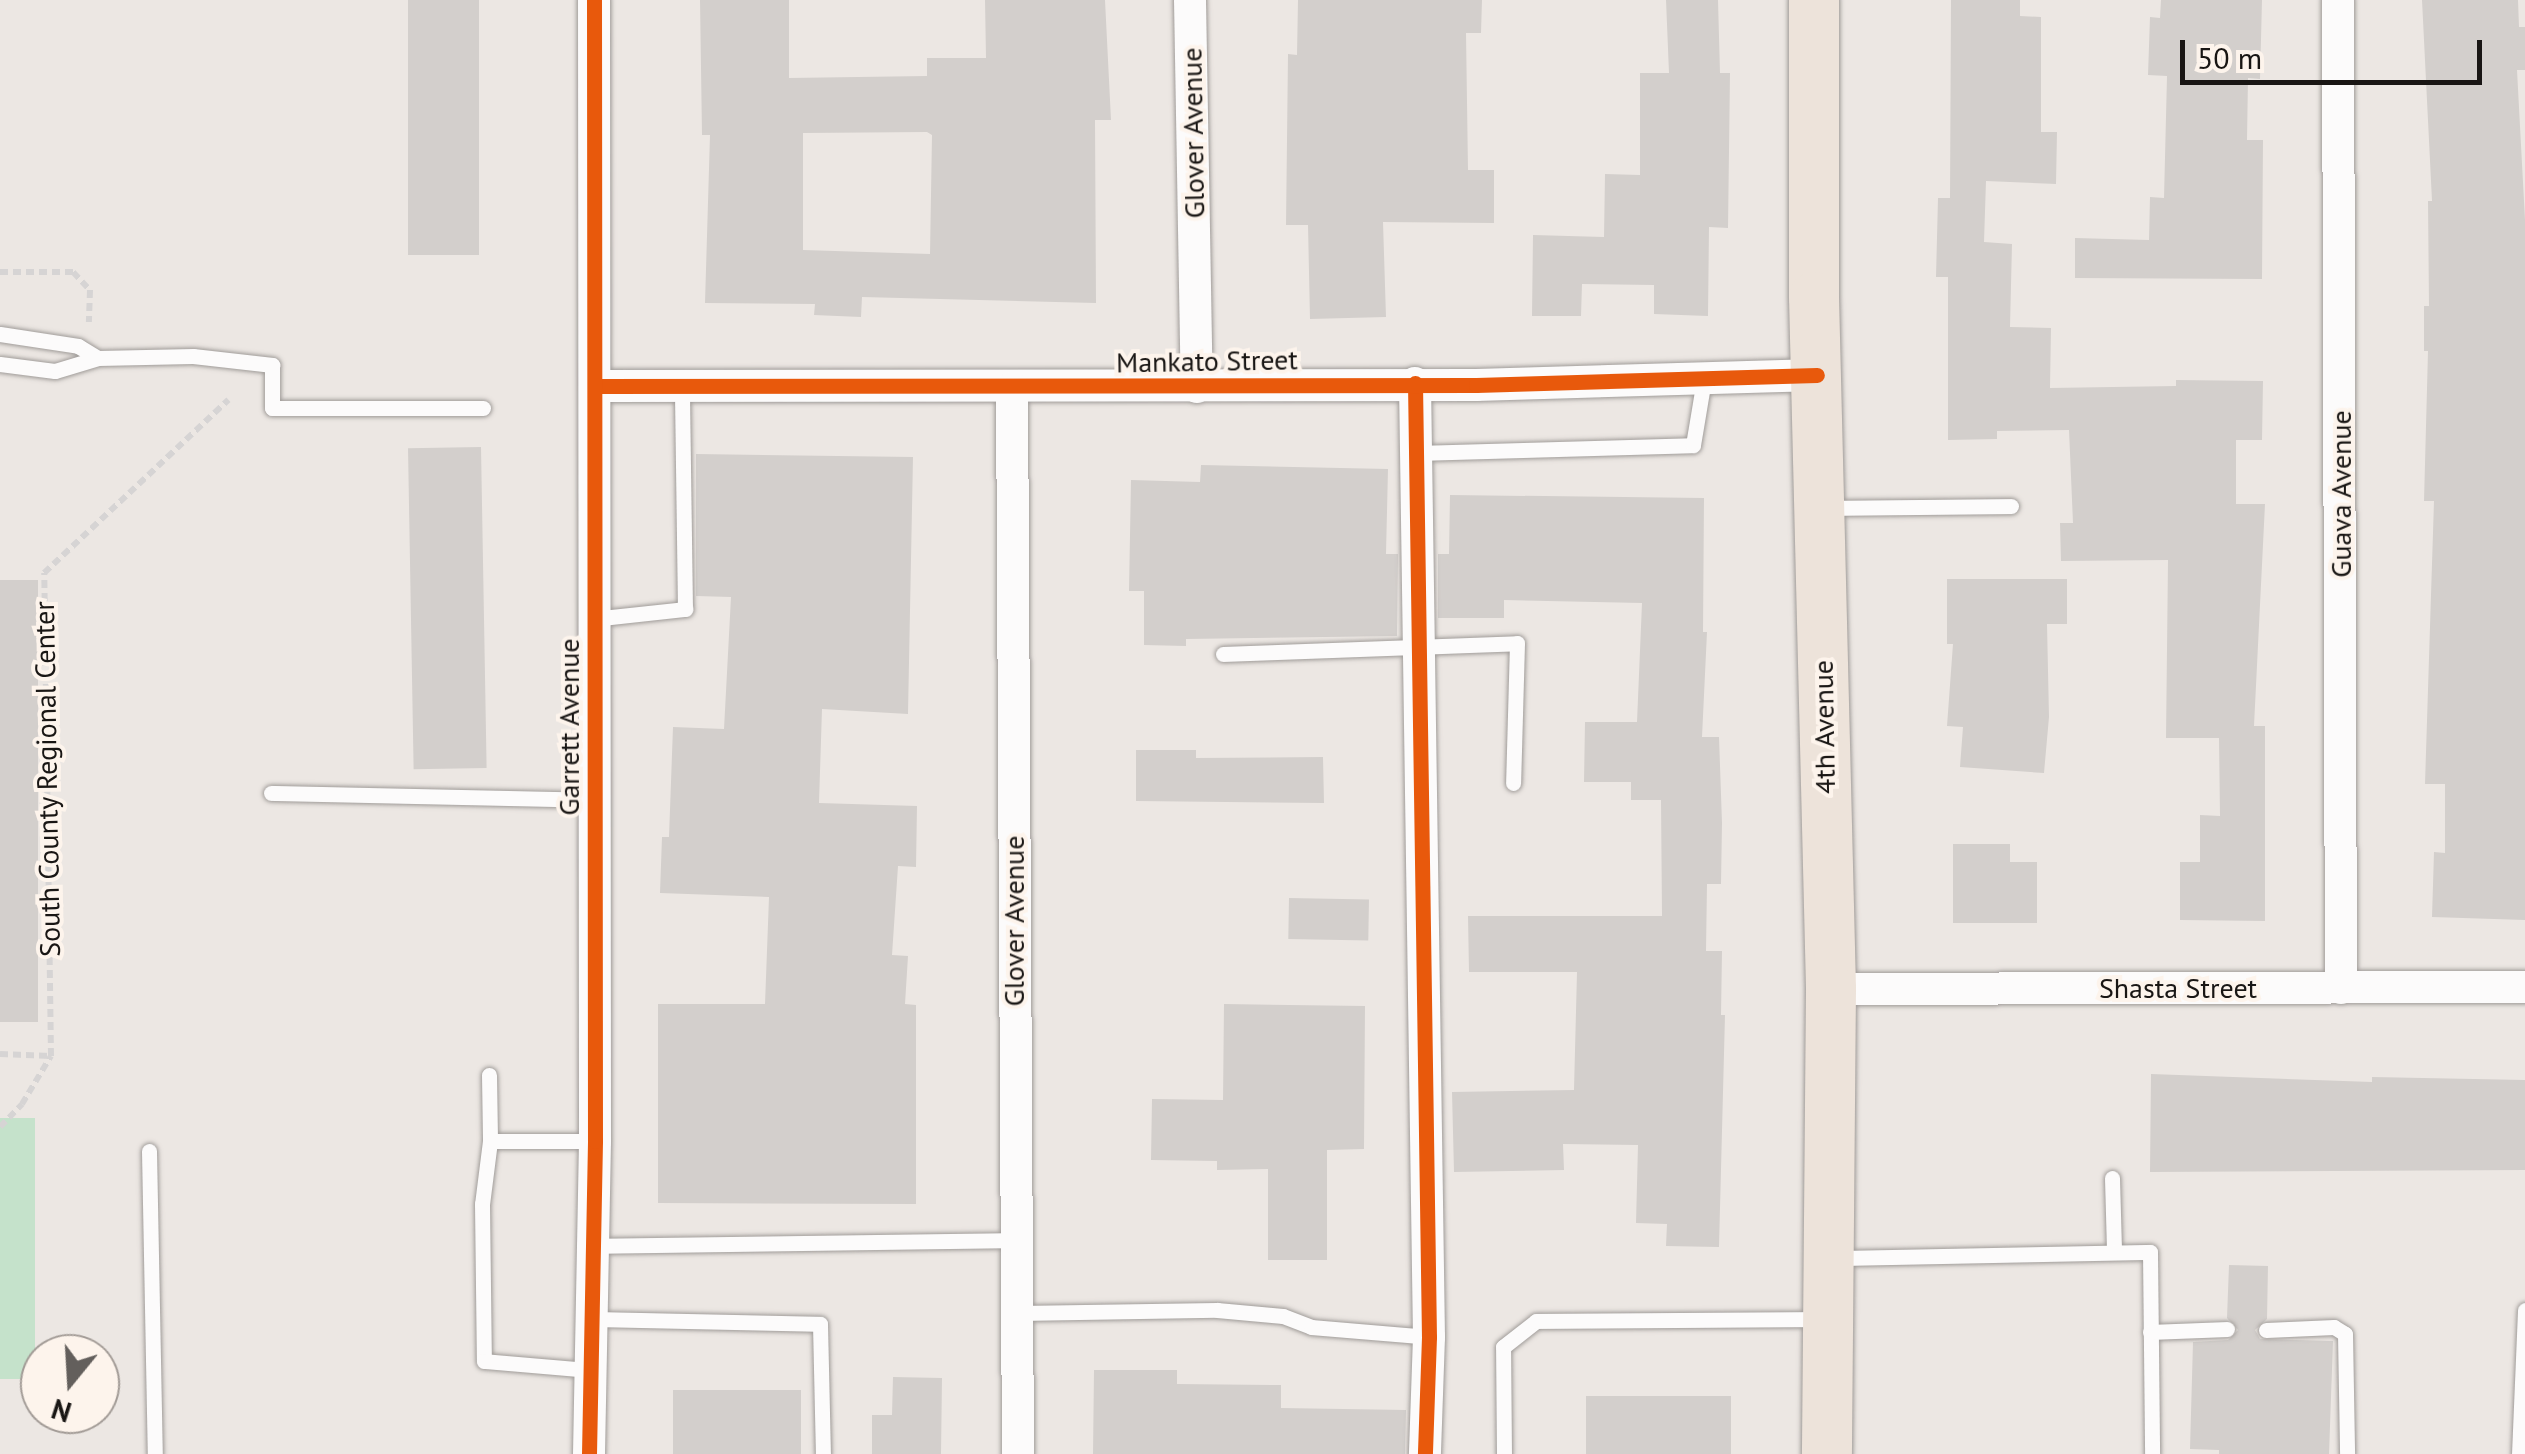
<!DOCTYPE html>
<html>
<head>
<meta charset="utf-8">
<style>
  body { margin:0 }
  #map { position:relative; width:2525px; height:1454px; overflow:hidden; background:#ece7e3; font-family:"PT Sans",sans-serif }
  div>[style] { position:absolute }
  .green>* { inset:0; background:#c5e2cb; transform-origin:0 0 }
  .building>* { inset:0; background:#d3cfcc; transform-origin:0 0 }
  .path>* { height:6px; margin-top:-3px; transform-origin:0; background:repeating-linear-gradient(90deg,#d6d4d4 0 8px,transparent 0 13px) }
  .roads { filter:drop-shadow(0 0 2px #a09c99) drop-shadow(0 0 2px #a09c99) }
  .service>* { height:15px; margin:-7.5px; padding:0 7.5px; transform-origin:7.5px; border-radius:7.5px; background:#fcfbfb }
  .minor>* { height:32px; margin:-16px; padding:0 16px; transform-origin:16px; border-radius:16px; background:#fcfbfb }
  .primary>* { height:50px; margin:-25px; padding:0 25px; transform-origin:25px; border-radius:25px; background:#ede3da }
  .cycleway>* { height:15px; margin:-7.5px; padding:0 7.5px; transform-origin:7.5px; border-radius:7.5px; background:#e8590c }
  span { translate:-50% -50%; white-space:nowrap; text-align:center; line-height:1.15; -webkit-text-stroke:8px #fdf4ec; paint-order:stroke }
  .street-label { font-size:28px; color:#191614 }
  .north { position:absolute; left:20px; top:1334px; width:100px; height:100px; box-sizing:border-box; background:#fdf4ec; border:2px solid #a29b96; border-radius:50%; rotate:198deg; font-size:28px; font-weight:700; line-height:40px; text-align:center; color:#191614 }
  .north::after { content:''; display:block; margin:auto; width:35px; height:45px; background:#635f5c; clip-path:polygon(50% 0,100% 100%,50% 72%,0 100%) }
  .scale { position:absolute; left:2180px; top:40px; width:302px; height:45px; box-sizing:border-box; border:5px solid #191614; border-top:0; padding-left:12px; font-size:30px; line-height:35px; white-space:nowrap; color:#191614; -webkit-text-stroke:8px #fdf4ec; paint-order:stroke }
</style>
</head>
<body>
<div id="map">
  <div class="green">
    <div style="left:35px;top:1118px;width:261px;height:35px;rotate:90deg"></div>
  </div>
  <div class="building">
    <div style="left:408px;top:0;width:71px;height:255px"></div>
    <div style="clip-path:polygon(evenodd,700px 0,789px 0,789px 78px,927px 76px,927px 58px,986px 58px,985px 0,1105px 0,1111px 120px,1095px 120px,1096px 303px,862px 297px,861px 317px,814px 315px,815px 304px,705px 303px,710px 135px,702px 135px,700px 0,927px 132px,932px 135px,930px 254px,803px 250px,803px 133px,927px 132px)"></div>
    <div style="clip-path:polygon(1298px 0,1482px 0,1481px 33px,1466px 33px,1468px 170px,1494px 170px,1494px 223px,1383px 222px,1386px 317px,1310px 319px,1308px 225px,1286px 225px,1288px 54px,1297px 55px)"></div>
    <div style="clip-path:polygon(1666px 0,1718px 0,1720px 73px,1730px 73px,1728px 228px,1709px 227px,1708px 316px,1654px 314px,1654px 285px,1582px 284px,1581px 316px,1532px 316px,1533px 235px,1604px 237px,1605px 174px,1640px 175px,1640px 73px,1669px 73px)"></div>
    <div style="clip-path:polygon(1951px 0,2020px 0,2020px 16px,2041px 17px,2041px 132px,2057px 132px,2056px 184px,1986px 181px,1984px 242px,2012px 244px,2010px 327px,2051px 328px,2050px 388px,2176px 386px,2176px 380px,2263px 381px,2262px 440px,2236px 440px,2236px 504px,2265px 504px,2254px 726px,2265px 726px,2265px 921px,2180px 920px,2180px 862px,2200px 862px,2200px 815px,2220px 816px,2219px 738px,2166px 738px,2168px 560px,2061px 561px,2060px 523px,2073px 523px,2069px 430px,1997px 431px,1997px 439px,1948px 440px,1948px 277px,1936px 277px,1938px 198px,1950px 198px)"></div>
    <div style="clip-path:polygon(2161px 0,2262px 0,2260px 79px,2248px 78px,2247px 140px,2263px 140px,2262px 279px,2075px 278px,2075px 238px,2149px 240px,2150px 197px,2164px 198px,2167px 76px,2148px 75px,2150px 17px,2160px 18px)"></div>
    <div style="clip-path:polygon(2422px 0,2518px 0,2519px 27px,2525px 27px,2525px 70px,2517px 70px,2525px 220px,2525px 920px,2432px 917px,2434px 852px,2445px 853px,2445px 784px,2425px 784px,2434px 501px,2424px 501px,2428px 351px,2424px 351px,2424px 306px,2429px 306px,2428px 201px,2432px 201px)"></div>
    <div style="left:481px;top:447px;width:321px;height:73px;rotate:89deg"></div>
    <div style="clip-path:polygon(696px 454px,913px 457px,908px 714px,822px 709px,819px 803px,917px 806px,916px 867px,898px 866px,892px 955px,908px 956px,905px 1004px,916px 1005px,916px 1204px,658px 1203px,658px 1004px,765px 1004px,769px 897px,660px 893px,662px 837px,669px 837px,673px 727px,724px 729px,731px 597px,696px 596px)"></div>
    <div style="clip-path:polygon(1201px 465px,1388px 469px,1386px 554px,1398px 554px,1397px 636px,1186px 639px,1186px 646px,1144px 645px,1144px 591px,1129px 591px,1131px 480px,1200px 482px)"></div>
    <div style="clip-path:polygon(1450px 495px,1704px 498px,1703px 632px,1707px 632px,1702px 737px,1719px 737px,1722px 823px,1721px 884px,1707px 884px,1706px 951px,1722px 951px,1721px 1015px,1725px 1015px,1719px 1247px,1666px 1246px,1667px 1224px,1636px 1223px,1638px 1145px,1563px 1144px,1564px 1170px,1454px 1172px,1452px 1092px,1574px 1090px,1577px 972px,1469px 972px,1468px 916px,1662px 916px,1661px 800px,1631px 800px,1631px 782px,1584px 782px,1585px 722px,1637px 722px,1642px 603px,1504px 600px,1504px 618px,1438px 618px,1438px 554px,1449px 554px)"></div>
    <div style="clip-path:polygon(1947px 579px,2067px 579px,2067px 624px,2047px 624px,2049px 717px,2044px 773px,1960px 767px,1963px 727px,1947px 726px,1953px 644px,1947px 644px)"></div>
    <div style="left:0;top:580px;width:38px;height:442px"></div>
    <div style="clip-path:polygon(1136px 750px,1196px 750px,1196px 758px,1323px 757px,1324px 803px,1136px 801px)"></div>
    <div style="clip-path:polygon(1953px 844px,2010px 844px,2010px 862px,2037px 862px,2037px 923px,1953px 923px)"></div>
    <div style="left:1289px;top:898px;width:80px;height:41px;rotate:1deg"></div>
    <div style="clip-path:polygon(1224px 1004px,1365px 1006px,1364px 1149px,1327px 1150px,1327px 1260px,1268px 1260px,1268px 1169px,1217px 1170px,1217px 1161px,1151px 1160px,1152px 1099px,1223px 1100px)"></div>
    <div style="clip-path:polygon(2151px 1074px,2372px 1082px,2372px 1077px,2525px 1080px,2525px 1170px,2150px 1172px)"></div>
    <div style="clip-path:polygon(2229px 1265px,2268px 1266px,2267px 1319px,2255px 1330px,2260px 1339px,2333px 1341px,2329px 1454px,2219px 1454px,2219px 1450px,2190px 1449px,2193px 1342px,2228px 1340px,2238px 1330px,2227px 1318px)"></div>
    <div style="clip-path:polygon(1094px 1370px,1177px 1370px,1177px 1384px,1281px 1385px,1281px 1408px,1406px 1410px,1405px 1454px,1093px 1454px)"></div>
    <div style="clip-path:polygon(893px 1377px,942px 1378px,941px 1454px,872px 1454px,872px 1415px,892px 1415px)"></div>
    <div style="left:673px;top:1390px;width:128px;height:64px"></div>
    <div style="left:1586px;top:1396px;width:145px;height:58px"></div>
  </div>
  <div class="path">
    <div style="left:0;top:272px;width:73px"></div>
    <div style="left:73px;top:272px;width:25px;rotate:47deg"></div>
    <div style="left:90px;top:290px;width:32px;rotate:92deg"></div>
    <div style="left:0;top:1054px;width:51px;rotate:2.2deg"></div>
    <div style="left:0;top:1127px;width:32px;rotate:-46deg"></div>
    <div style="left:22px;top:1104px;width:56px;rotate:-58.9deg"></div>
    <div style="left:51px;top:1056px;width:483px;rotate:-90.8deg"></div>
    <div style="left:44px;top:573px;width:253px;rotate:-43.2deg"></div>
  </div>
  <div class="roads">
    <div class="service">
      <div style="left:0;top:334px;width:79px;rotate:8.7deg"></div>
      <div style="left:78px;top:346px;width:23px;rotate:31deg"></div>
      <div style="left:0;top:364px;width:55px;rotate:7.3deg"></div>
      <div style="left:55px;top:371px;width:45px;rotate:-16.8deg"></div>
      <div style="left:98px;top:358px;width:95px;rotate:-1.2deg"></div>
      <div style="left:193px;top:356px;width:80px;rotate:6.5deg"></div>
      <div style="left:272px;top:365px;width:43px;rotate:90deg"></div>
      <div style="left:272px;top:408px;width:211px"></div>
      <div style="left:1415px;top:453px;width:278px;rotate:-1.6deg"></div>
      <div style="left:1693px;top:445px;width:67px;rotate:-80.5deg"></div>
      <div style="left:1827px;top:508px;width:184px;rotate:-0.6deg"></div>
      <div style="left:593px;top:619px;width:93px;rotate:-6.2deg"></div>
      <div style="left:685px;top:609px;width:223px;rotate:-90.8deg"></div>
      <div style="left:1223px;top:654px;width:294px;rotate:-2.1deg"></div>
      <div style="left:1517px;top:643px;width:140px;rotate:91.6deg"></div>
      <div style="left:271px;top:793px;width:323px;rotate:1.2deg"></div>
      <div style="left:489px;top:1075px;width:66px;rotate:89.1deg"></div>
      <div style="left:490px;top:1141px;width:64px;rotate:97.2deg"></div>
      <div style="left:482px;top:1204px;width:157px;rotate:89.3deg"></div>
      <div style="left:484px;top:1361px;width:105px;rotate:4.9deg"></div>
      <div style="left:490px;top:1141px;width:105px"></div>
      <div style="left:149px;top:1151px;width:303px;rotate:88.9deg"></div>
      <div style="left:2112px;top:1178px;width:73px;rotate:88.4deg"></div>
      <div style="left:590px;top:1246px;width:426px;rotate:-0.8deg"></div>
      <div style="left:1836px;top:1258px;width:314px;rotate:-1.1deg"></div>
      <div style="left:2150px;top:1252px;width:202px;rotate:89.4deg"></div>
      <div style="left:1018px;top:1313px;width:199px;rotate:-0.9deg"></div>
      <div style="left:1217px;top:1310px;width:66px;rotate:5.2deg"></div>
      <div style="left:1283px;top:1316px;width:30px;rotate:21deg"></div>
      <div style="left:1311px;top:1327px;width:118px;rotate:4.8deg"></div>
      <div style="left:590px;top:1319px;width:230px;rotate:1.2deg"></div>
      <div style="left:820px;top:1324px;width:130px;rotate:88.7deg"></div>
      <div style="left:2266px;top:1330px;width:68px;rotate:-2.5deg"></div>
      <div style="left:2334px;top:1327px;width:13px;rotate:32deg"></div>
      <div style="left:2345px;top:1334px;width:120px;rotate:89deg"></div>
      <div style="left:2150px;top:1332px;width:77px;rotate:-2.2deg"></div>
      <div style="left:1504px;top:1454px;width:107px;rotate:-90.5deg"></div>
      <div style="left:1503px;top:1347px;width:42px;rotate:-38.2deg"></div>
      <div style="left:1536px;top:1321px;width:284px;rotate:-0.4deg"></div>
      <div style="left:2519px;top:1454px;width:144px;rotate:-87.6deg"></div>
    </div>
    <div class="minor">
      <div style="left:1190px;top:0;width:387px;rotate:89deg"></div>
      <div style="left:2338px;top:0;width:988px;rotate:89.83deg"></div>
      <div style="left:1415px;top:383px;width:954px;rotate:89.16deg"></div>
      <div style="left:1429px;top:1337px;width:117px;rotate:92deg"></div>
      <div style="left:597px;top:386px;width:879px;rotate:-0.07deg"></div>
      <div style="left:1476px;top:385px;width:341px;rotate:-1.7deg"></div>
      <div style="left:1012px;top:388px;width:1066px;rotate:89.68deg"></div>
      <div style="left:1831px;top:989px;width:694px;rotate:-0.17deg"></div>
      <div style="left:589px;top:1454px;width:313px;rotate:-88.9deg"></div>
      <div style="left:595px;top:1141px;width:1141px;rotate:-90.05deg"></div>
    </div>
    <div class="primary">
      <div style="left:1814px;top:0;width:297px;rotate:90deg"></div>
      <div style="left:1814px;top:297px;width:692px;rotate:88.59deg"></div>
      <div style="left:1831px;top:989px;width:465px;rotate:90.5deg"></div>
    </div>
  </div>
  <div class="cycleway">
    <div style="left:1415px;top:383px;width:954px;rotate:89.16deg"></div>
    <div style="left:1429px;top:1337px;width:117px;rotate:92deg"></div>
    <div style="left:597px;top:386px;width:879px;rotate:-0.07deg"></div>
    <div style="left:1476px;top:385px;width:341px;rotate:-1.7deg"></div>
    <div style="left:589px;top:1454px;width:313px;rotate:-88.9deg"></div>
    <div style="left:595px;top:1141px;width:1141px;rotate:-90.05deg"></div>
  </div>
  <div class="street-label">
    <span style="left:1193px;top:133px;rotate:-91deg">Glover Avenue</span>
    <span style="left:1207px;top:361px;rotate:-1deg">Mankato Street</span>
    <span style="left:2341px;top:494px;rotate:-90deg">Guava Avenue</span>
    <span style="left:569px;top:727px;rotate:-90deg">Garrett Avenue</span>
    <span style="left:1824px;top:727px;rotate:-91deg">4th Avenue</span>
    <span style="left:47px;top:779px;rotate:-91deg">South County Regional Center</span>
    <span style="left:1014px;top:921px;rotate:-90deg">Glover Avenue</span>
    <span style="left:2178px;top:988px">Shasta Street</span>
  </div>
  <div class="north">N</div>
  <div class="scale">50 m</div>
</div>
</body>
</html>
